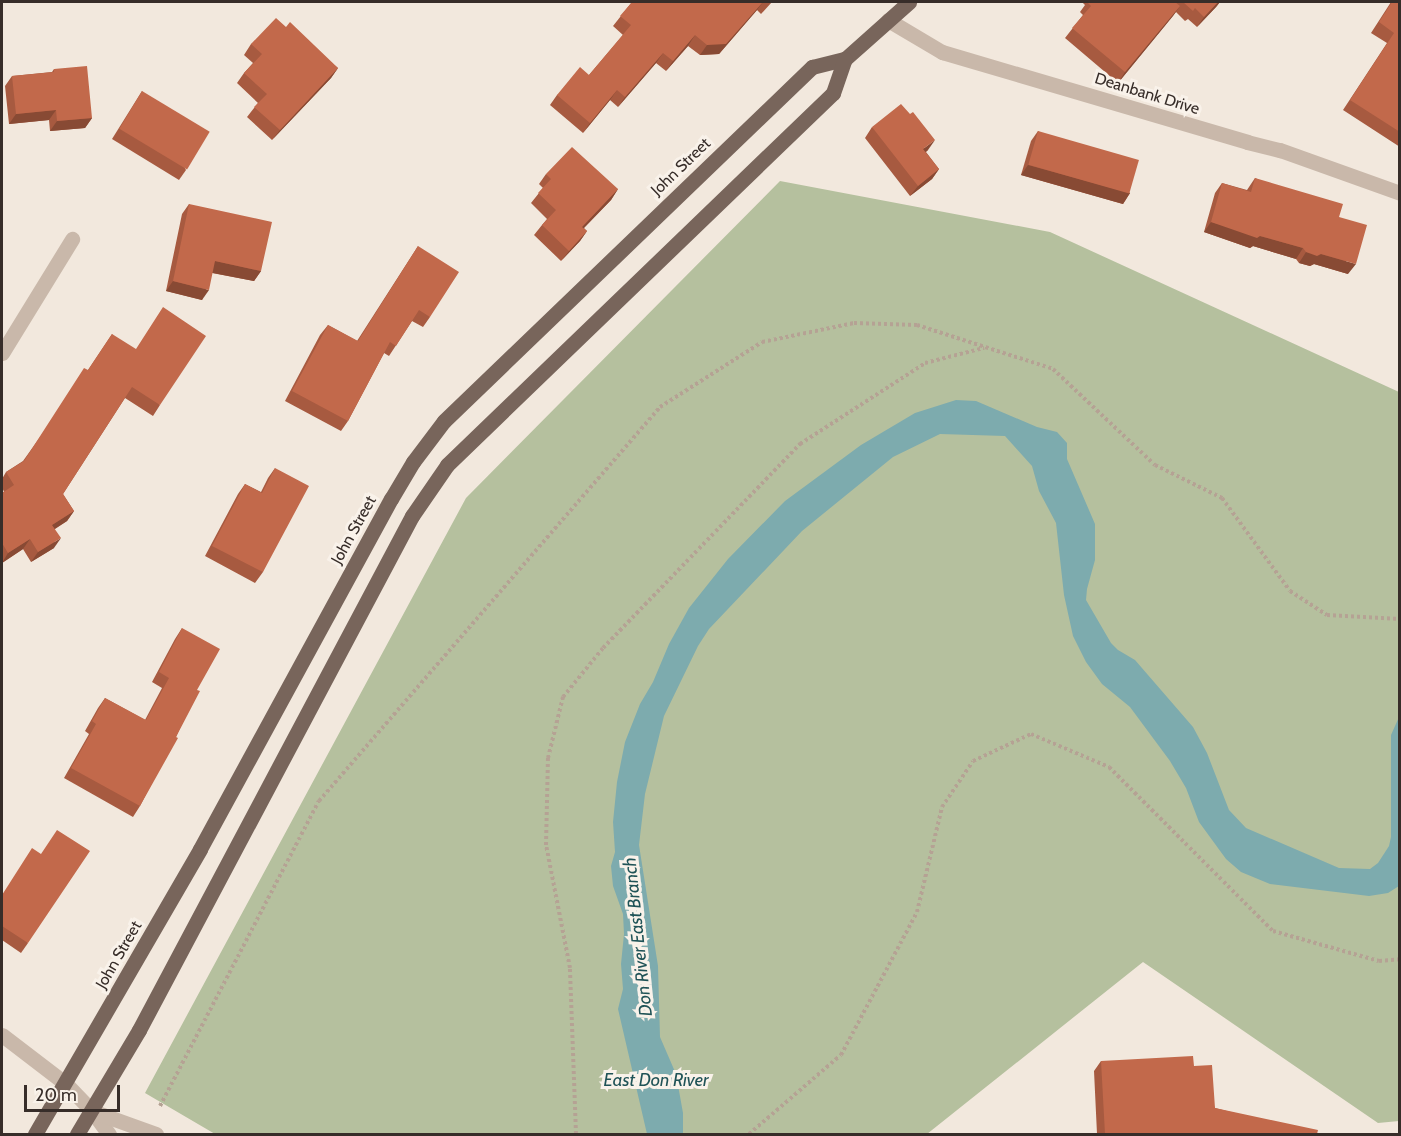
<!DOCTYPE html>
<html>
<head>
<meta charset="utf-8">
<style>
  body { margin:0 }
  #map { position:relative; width:1401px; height:1136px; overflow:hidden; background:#f2e8dd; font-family:Cabin,sans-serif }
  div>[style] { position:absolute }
  .green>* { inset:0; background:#b5c09e }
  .water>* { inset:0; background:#7dabae }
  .path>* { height:4px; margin-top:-2px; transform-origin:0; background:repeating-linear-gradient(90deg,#b5a294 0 3px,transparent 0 6px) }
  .minor>* { height:15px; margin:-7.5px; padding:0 7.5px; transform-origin:7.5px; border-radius:7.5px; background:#c9b8aa }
  .major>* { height:15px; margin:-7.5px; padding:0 7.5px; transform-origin:7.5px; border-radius:7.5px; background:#78655b }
  .wall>* { inset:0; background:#a75a40 }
  .shaded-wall>* { inset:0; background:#884a34 }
  .building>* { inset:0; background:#c2694b; transform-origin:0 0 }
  span { translate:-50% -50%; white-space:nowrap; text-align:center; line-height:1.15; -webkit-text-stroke:6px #f9f2ea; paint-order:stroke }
  .street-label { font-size:16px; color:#372d29 }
  .water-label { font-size:18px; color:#205357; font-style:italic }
  .frame { position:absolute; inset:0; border:3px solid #372d29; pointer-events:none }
  .scale { position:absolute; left:24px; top:1085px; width:96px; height:27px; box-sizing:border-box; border:3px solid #372d29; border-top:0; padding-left:8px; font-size:18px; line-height:21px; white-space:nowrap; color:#372d29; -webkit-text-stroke:4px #f9f2ea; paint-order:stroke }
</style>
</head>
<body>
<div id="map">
  <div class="green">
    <div style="clip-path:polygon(780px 181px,1050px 232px,1399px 392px,1399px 1121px,1378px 1123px,1143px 962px,927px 1134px,215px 1134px,145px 1093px,466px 498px)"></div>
  </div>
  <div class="water">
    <div style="clip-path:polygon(956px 400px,976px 401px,1037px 427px,1057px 432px,1067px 443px,1067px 459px,1095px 524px,1095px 560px,1087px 589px,1086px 600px,1111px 643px,1118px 650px,1135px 660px,1193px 727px,1207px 753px,1229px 810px,1246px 828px,1339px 868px,1370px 869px,1378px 863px,1389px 846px,1391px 837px,1391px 735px,1399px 717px,1399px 886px,1388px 893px,1369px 896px,1270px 884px,1241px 872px,1226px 859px,1199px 822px,1186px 788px,1170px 761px,1130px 707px,1102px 684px,1086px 662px,1073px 636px,1064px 595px,1056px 523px,1039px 491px,1032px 466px,1005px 436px,940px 434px,893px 457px,802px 531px,709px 629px,698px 646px,664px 716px,645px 794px,639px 845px,658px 966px,660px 1037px,676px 1074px,683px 1113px,683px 1134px,647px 1134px,618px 1009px,623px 989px,621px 964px,624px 934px,623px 914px,613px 886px,611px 866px,615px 852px,613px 822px,617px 782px,625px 742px,640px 704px,653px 682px,669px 644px,689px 608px,728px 559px,785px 501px,861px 445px,915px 413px)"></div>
  </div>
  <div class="path">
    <div style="left:160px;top:1106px;width:344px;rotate:-62.5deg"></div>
    <div style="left:319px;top:801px;width:521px;rotate:-49.12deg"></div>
    <div style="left:660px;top:407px;width:121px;rotate:-32.5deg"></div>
    <div style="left:762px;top:342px;width:94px;rotate:-11.7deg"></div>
    <div style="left:854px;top:323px;width:63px;rotate:1.8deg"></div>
    <div style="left:917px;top:325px;width:143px;rotate:17.9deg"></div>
    <div style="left:1053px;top:369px;width:140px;rotate:43.3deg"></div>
    <div style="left:1155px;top:465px;width:75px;rotate:26.2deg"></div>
    <div style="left:1222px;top:498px;width:115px;rotate:53.8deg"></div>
    <div style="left:1290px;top:591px;width:44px;rotate:33deg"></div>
    <div style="left:1327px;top:615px;width:73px;rotate:3.1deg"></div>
    <div style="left:576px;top:1134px;width:166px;rotate:-92.1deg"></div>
    <div style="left:570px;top:968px;width:125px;rotate:-101deg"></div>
    <div style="left:546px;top:845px;width:87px;rotate:-88.7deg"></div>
    <div style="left:548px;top:758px;width:63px;rotate:-76.2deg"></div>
    <div style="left:563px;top:697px;width:63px;rotate:-50.8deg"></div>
    <div style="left:603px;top:648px;width:284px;rotate:-46deg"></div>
    <div style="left:800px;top:444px;width:149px;rotate:-32.9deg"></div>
    <div style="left:925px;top:363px;width:61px;rotate:-14.3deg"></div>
    <div style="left:749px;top:1134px;width:121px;rotate:-40.7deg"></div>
    <div style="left:841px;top:1055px;width:162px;rotate:-62deg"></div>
    <div style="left:917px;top:912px;width:108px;rotate:-76.6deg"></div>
    <div style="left:942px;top:807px;width:55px;rotate:-56deg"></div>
    <div style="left:973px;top:761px;width:64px;rotate:-25deg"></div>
    <div style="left:1031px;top:734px;width:85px;rotate:22.9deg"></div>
    <div style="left:1109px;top:767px;width:232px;rotate:45deg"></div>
    <div style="left:1273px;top:931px;width:110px;rotate:15.8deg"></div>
    <div style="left:1379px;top:961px;width:21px;rotate:-5deg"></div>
  </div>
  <div class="minor">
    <div style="left:888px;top:20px;width:63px;rotate:30.7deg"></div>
    <div style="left:942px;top:52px;width:318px;rotate:16.4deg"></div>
    <div style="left:1247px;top:142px;width:34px;rotate:14deg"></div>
    <div style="left:1280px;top:150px;width:127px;rotate:19.7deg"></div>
    <div style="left:2px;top:353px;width:134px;rotate:-58.4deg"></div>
    <div style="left:2px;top:1035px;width:81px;rotate:37.4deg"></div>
    <div style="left:66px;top:1084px;width:37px;rotate:46deg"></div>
    <div style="left:92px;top:1111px;width:29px;rotate:54deg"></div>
    <div style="left:92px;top:1111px;width:68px;rotate:19.8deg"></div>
  </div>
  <div class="major">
    <div style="left:35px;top:1134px;width:329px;rotate:-59.9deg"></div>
    <div style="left:200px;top:849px;width:399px;rotate:-61.4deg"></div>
    <div style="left:391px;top:499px;width:43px;rotate:-59.3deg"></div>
    <div style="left:413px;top:462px;width:51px;rotate:-52.9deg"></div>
    <div style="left:444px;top:421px;width:511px;rotate:-43.89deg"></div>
    <div style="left:812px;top:67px;width:34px;rotate:-14deg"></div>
    <div style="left:845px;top:59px;width:86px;rotate:-41.7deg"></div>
    <div style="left:77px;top:1134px;width:121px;rotate:-59.2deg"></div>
    <div style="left:139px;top:1030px;width:582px;rotate:-62.03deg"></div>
    <div style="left:412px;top:516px;width:62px;rotate:-55.5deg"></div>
    <div style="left:447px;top:465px;width:536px;rotate:-43.94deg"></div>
    <div style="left:833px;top:93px;width:36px;rotate:-71deg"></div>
  </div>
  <div class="wall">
    <div style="clip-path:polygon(632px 2px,772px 2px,761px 14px,757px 10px,719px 54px,700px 55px,688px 46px,666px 71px,656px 63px,618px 107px,610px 100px,583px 133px,550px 105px,557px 95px,589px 75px,623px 35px,613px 26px)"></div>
    <div style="clip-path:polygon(1082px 2px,1220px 2px,1216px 7px,1197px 27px,1188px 19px,1185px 21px,1176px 12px,1118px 83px,1065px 38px,1083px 15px,1080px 12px,1085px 5px)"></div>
    <div style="clip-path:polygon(1391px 2px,1400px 2px,1400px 147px,1343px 110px,1387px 43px,1371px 33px)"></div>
    <div style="clip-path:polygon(286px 27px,338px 68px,331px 78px,272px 140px,247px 117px,258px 103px,237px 83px,244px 73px,253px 63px,244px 55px,251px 44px)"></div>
    <div style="clip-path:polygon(54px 69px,92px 118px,85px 128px,50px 131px,49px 120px,9px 124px,5px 86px,12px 76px,52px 72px)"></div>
    <div style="clip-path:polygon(142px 91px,186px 170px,179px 180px,112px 139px)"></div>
    <div style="clip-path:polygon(872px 127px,928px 150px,926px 152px,939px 169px,932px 179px,910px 196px,865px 138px)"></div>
    <div style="clip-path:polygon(1038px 131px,1130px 193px,1123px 204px,1021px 175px,1031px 141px)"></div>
    <div style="clip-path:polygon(546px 174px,618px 189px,611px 200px,584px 228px,587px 231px,580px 241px,561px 261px,534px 235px,542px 225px,547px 219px,531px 203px,543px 188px,539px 184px)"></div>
    <div style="clip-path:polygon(1255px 178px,1339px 217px,1348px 274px,1314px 264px,1310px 266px,1299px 263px,1296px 259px,1253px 246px,1250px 248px,1204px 232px,1215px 193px,1222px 183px,1247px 190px)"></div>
    <div style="clip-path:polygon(189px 204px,261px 271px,254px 281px,212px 273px,202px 300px,166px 291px,182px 214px)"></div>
    <div style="clip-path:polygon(418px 246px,430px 317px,423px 327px,412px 321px,389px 356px,384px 353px,348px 421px,341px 431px,285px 401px,320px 335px,328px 325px,357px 341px)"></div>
    <div style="clip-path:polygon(112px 334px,160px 405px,153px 416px,125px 398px,63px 494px,74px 511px,67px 521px,55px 529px,54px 548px,31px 562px,23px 549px,2px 563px,2px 493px,4px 492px,2px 487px,2px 479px,6px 472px,23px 461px,88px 370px)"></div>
    <div style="clip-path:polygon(275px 468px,263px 572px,255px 583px,205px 556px,238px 494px,245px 484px,261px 492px,268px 478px)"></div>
    <div style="clip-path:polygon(182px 628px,197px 690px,176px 737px,140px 806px,133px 817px,64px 778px,89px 734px,85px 731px,98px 708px,105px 698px,145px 720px,162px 688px,152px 682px,175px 639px)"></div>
    <div style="clip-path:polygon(2px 894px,28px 943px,21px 953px,2px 940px)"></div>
    <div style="clip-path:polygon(1101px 1061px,1194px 1066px,1215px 1108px,1317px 1134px,1097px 1134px,1094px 1071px)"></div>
  </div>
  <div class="shaded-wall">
    <div style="clip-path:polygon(763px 2px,757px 10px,719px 54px,700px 55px,707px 45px)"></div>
    <div style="clip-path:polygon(1218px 2px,1220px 2px,1216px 7px,1197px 27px,1204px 17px)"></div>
    <div style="clip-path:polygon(1180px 6px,1173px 16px,1118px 83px,1125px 72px)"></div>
    <div style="clip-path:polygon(695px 35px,688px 46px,666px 71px,673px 61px)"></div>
    <div style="clip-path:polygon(663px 53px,656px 63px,618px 107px,625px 97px)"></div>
    <div style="clip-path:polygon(338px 68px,331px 78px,272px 140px,280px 130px)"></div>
    <div style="clip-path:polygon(617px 90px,610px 100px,583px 133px,590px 123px)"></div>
    <div style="clip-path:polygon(56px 110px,49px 120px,9px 124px,16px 114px)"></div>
    <div style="clip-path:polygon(92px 118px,85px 128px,50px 131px,57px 121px)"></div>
    <div style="clip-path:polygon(935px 140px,928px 150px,916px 159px,923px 149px)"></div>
    <div style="clip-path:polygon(1028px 165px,1130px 193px,1123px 204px,1021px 175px)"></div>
    <div style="clip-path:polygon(939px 169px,932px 179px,910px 196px,918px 186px)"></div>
    <div style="clip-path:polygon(618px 189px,611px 200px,575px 237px,582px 227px)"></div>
    <div style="clip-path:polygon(1211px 222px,1260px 236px,1303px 248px,1296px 259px,1253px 246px,1250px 248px,1204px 232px)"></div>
    <div style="clip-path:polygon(587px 231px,580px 241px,561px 261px,569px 251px)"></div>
    <div style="clip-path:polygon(1306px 252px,1321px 254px,1356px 264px,1348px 274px,1314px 264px,1310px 266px,1299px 263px)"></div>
    <div style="clip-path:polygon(215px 261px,261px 271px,254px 281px,208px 272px)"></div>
    <div style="clip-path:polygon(173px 281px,209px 290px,202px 300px,166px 291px)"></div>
    <div style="clip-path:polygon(74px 511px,67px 521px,45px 535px,52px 525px)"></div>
    <div style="clip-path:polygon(61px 538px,54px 548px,31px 562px,38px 552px)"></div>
    <div style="clip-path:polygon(30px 539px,23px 549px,2px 563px,8px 553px)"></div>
    <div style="clip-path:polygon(1160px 1133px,1159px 1134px,1128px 1134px)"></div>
  </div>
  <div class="building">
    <div style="clip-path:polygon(632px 2px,763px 2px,726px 44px,707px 45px,695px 35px,673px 61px,663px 53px,625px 97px,617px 90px,590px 123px,557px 95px,580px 67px,589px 75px,631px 25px,620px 16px)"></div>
    <div style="clip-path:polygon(1087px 2px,1175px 2px,1180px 6px,1125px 72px,1072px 28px,1091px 6px)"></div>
    <div style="clip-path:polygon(1183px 2px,1218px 2px,1204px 17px,1195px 8px,1193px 11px)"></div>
    <div style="clip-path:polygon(1392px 2px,1400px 2px,1400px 132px,1350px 100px,1394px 33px,1379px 22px)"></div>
    <div style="clip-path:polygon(276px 18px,286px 27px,290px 22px,338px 68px,280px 130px,254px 107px,267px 94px,244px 73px,262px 54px,251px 44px)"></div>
    <div style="clip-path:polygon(87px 66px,92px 118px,57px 121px,56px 110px,16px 114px,12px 76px,54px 72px,54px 69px)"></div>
    <div style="left:142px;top:91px;width:79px;height:44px;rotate:31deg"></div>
    <div style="clip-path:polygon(901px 104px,910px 114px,913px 112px,935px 140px,923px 149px,939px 169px,918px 186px,872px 127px)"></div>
    <div style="left:1038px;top:131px;width:105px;height:35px;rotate:16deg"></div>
    <div style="clip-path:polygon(572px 147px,618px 189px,582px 227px,587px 231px,569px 251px,542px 225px,556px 210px,538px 193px,551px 179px,546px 174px)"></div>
    <div style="clip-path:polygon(1255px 178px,1343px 204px,1339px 217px,1367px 225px,1356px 264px,1321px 254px,1317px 256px,1306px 252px,1303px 248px,1260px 236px,1257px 238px,1211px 222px,1222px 183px,1251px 192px)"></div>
    <div style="clip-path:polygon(189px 204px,272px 222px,261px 271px,215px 261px,209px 290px,173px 281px)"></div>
    <div style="clip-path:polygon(418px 246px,459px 272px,430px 317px,419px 310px,396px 346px,390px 342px,348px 421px,292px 391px,328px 325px,358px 341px)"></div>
    <div style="clip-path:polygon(163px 307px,206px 336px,160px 405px,132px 387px,63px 494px,74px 511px,52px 525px,61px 538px,38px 552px,30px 539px,8px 553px,2px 543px,2px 493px,14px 485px,6px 472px,24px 461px,84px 368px,88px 370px,112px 334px,136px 349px)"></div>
    <div style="clip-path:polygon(275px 468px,309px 486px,263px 572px,212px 546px,245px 484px,262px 493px)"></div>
    <div style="clip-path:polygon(182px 628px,220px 649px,197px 690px,200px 691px,176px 737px,178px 738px,140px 806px,71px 768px,96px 724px,92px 721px,105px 698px,146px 720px,169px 678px,159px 672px)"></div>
    <div style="clip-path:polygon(57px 830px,90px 851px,28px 943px,2px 926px,2px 895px,32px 848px,41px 854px)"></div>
    <div style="clip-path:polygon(1193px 1056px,1194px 1066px,1212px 1065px,1215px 1108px,1318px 1130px,1317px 1134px,1160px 1134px,1160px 1133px,1105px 1134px,1101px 1061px)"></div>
  </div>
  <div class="street-label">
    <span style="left:1147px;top:94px;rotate:17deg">Deanbank Drive</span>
    <span style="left:681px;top:167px;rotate:-44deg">John Street</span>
    <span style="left:354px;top:530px;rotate:-61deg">John Street</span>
    <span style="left:119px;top:955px;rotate:-60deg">John Street</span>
  </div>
  <div class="water-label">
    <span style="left:638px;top:937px;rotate:-96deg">Don River East Branch</span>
    <span style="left:656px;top:1080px">East Don River</span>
  </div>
  <div class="frame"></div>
  <div class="scale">20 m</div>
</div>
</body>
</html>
